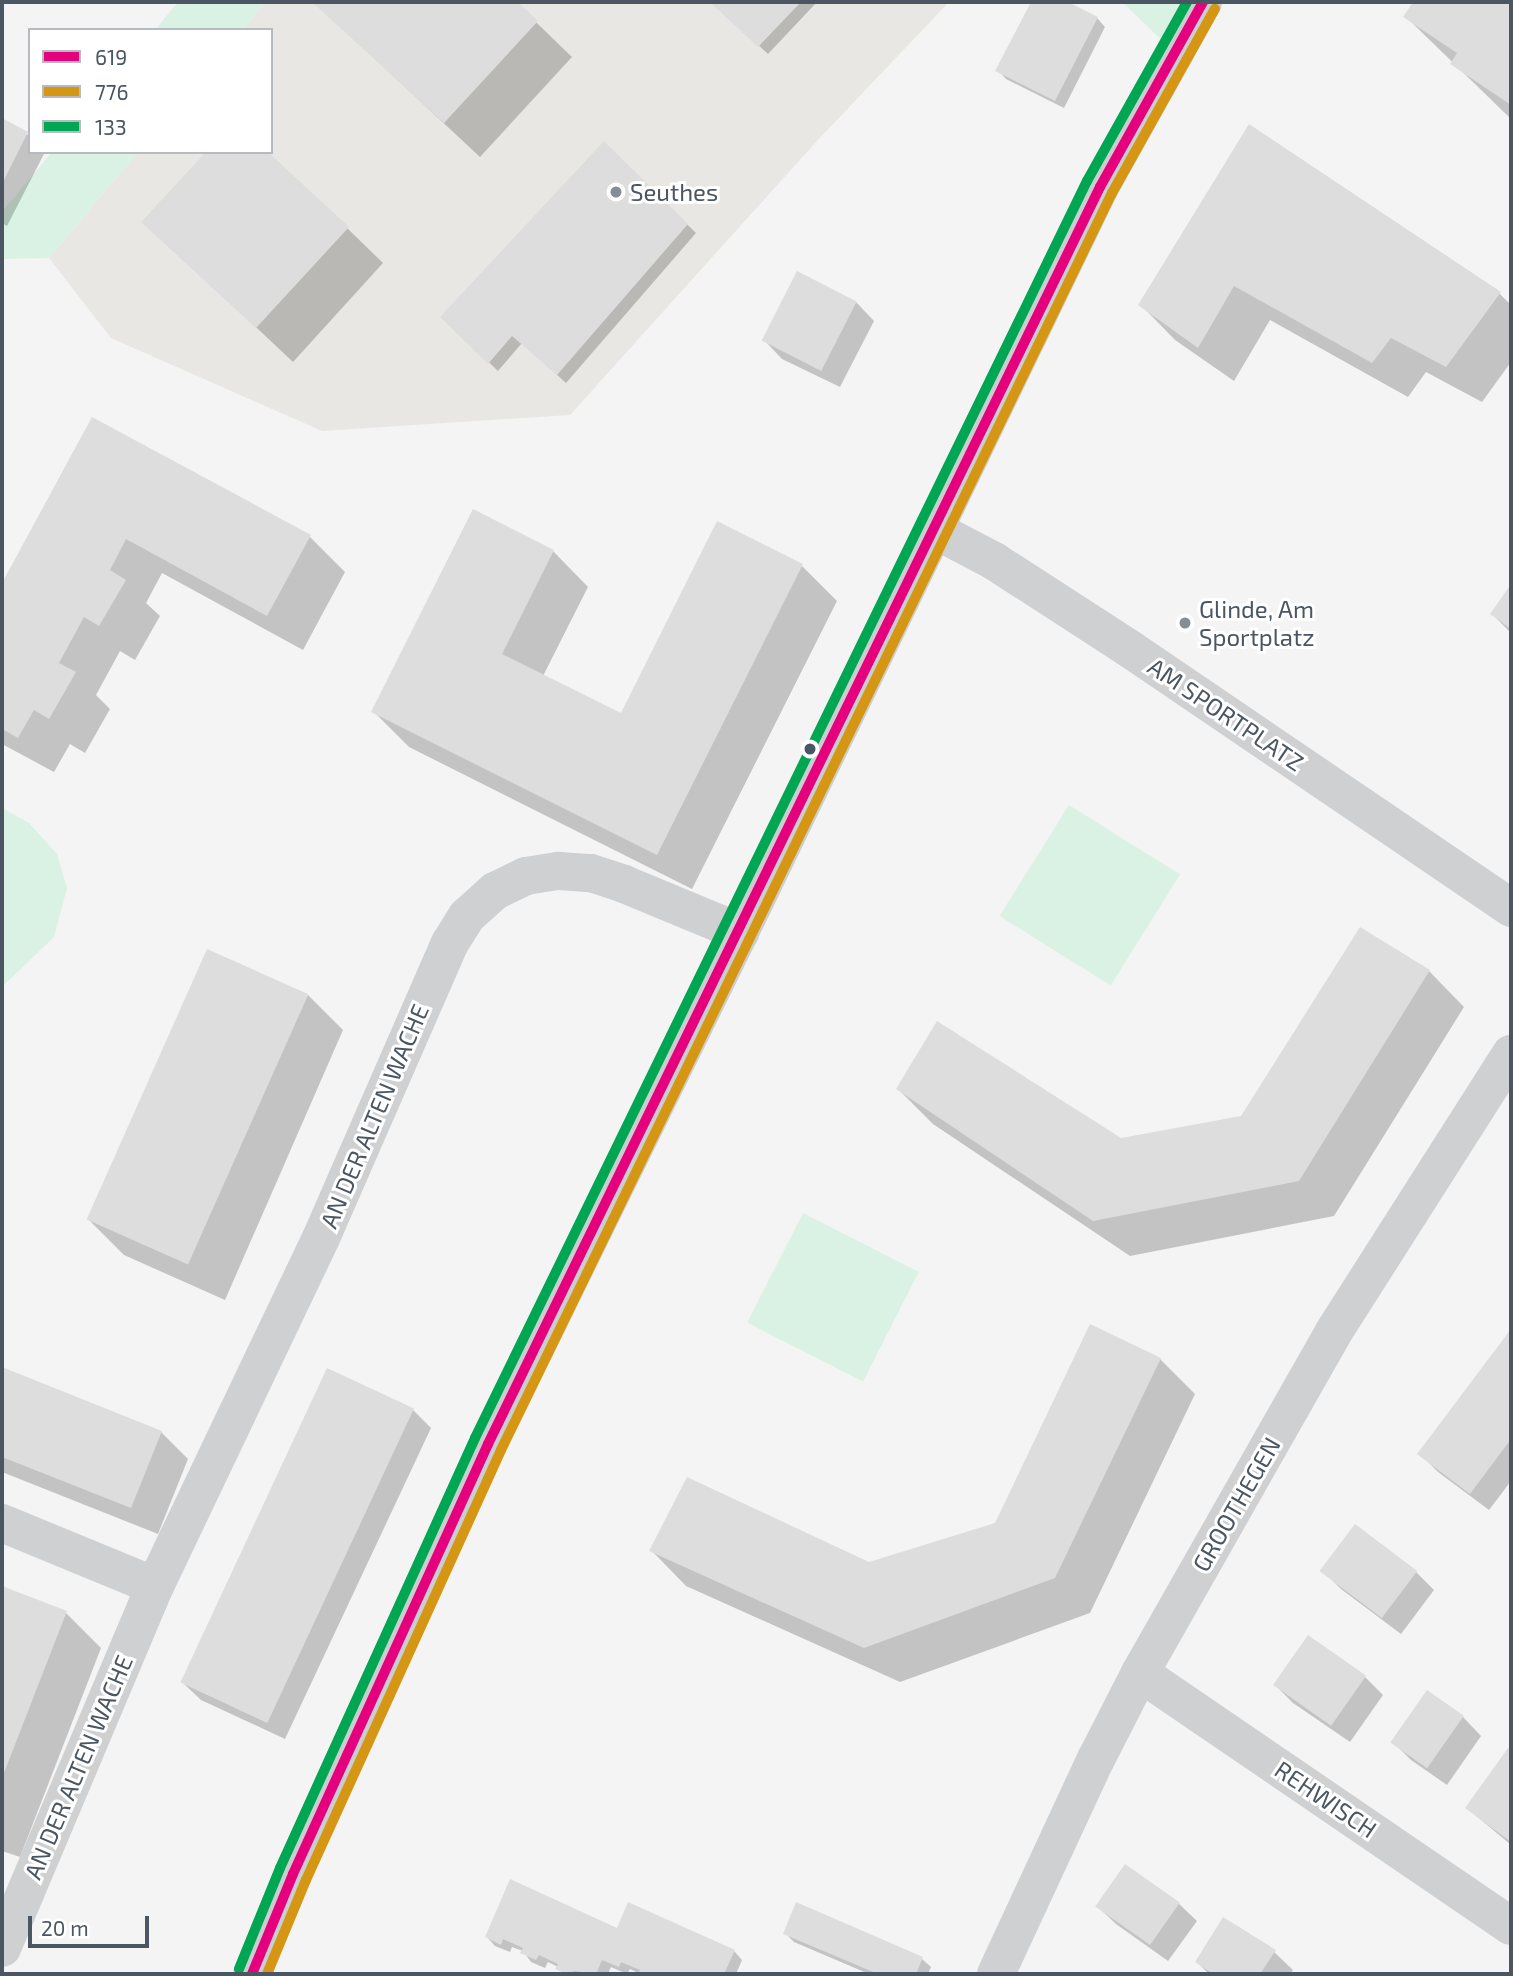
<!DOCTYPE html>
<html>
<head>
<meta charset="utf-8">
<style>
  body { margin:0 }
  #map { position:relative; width:1513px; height:1976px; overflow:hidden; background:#f4f4f4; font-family:"Exo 2",sans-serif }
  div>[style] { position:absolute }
  .commercial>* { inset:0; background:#e8e7e3 }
  .green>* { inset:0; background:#d9f2e3; transform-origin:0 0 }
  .shadow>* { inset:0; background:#0003 }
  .building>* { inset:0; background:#ddddde; transform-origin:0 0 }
  .minor>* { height:38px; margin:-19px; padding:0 19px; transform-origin:19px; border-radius:19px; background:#ced0d2 }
  .major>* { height:38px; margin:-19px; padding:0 19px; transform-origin:19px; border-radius:19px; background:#caced1 }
  .bus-1>* { height:10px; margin:-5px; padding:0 5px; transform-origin:5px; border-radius:5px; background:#e5007d }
  .bus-2>* { height:10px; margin:-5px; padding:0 5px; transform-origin:5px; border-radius:5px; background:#d49613 }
  .bus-3>* { height:10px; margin:-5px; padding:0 5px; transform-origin:5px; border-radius:5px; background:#00a651 }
  .dots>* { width:19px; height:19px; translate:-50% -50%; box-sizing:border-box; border:4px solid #fff; border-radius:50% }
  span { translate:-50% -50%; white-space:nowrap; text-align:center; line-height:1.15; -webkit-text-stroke:6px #fff; paint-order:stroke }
  .poi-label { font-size:24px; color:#4a5661 }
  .left { translate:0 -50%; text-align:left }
  .street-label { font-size:24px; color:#4a5661 }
  .frame { position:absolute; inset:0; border:4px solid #4a5661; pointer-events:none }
  .legend { position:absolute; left:28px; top:28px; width:245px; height:126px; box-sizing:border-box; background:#fff; border:2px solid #b7bbc0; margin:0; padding:9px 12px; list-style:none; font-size:21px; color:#4a5661 }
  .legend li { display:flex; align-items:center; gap:14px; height:35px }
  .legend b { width:35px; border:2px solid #b7bbc0 }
  .scale { position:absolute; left:28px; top:1916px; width:121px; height:32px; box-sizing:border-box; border:4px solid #4a5661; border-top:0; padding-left:9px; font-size:21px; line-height:24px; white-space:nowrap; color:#4a5661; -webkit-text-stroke:5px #fff; paint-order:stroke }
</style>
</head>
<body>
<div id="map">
  <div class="commercial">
    <div style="clip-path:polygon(265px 2px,949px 2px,817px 141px,570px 415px,322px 431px,111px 338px,49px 258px,138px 152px,271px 152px,271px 30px,242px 30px)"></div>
  </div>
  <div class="green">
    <div style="clip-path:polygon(178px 2px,265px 2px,242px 30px,155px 30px)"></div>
    <div style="clip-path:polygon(1122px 2px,1198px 2px,1171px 49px)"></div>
    <div style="clip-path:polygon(52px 152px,138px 152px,49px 258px,2px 259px,2px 212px)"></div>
    <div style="left:1069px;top:805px;width:131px;height:131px;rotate:32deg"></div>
    <div style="clip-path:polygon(2px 808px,29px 823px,57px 854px,67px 888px,54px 937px,2px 987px)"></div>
    <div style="left:803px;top:1213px;width:130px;height:123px;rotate:27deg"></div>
  </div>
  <div class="shadow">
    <div style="clip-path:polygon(314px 2px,515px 2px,572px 57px,480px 157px)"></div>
    <div style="clip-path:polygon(712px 2px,817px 2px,768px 54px)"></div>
    <div style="clip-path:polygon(1032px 2px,1064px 2px,1097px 18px,1105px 27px,1064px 108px,1006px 79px,998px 70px)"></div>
    <div style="clip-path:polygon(1415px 2px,1511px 2px,1511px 119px,1405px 16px)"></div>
    <div style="clip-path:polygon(2px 120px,30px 136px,30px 152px,45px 152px,7px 226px,2px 223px)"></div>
    <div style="clip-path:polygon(1250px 127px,1500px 294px,1511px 305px,1511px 362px,1482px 402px,1426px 372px,1408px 397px,1270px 320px,1234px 381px,1175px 340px,1140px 304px)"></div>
    <div style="clip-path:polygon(604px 143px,696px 233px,566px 383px,522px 343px,498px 371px,442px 317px)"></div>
    <div style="clip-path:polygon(144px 222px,347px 228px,383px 263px,293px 362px)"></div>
    <div style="clip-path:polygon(856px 302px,874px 321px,840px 387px,782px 359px,764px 340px)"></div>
    <div style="clip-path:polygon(93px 420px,310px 537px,345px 572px,303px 650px,162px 573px,146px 603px,160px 616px,135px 660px,120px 651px,96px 695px,110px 709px,85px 753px,70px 744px,54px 772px,2px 744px,2px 587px)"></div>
    <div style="clip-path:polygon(553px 551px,588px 587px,543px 676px,622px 715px,802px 566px,837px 601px,692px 889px,409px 747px,374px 712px)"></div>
    <div style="clip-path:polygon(1511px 587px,1511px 633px,1492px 614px)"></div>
    <div style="clip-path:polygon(1429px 971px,1464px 1007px,1334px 1216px,1130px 1256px,933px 1124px,898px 1089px,1120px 1140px,1242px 1118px)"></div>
    <div style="clip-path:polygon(308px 995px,343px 1030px,225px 1300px,124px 1255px,89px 1220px)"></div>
    <div style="clip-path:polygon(1511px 1331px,1511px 1481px,1489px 1510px,1438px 1472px,1420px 1454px)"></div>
    <div style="clip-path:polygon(1160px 1359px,1195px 1394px,1090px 1613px,900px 1682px,686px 1586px,651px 1550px,869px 1564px,996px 1524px)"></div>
    <div style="clip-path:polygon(2px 1369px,161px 1432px,188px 1459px,158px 1534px,2px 1472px)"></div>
    <div style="clip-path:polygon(413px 1410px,431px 1428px,285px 1739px,201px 1700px,182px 1682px)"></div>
    <div style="clip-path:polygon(1355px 1527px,1416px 1572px,1434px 1590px,1401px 1634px,1341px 1589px,1323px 1571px)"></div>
    <div style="clip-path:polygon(2px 1588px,66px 1613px,101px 1648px,20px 1857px,2px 1851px)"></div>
    <div style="clip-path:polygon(1365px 1677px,1383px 1695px,1350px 1742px,1293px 1703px,1275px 1685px)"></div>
    <div style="clip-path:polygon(1427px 1692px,1463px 1717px,1481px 1736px,1447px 1785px,1411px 1760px,1393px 1742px)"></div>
    <div style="clip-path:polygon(1508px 1750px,1511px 1753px,1511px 1845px,1467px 1808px)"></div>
    <div style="clip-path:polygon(1178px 1903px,1197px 1921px,1168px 1961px,1116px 1924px,1097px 1906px)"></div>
    <div style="clip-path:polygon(618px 1930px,734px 1951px,742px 1960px,736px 1974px,640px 1974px,630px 1969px,627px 1974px,611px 1967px,608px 1974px,563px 1974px,558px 1967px,548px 1962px,545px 1968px,531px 1962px,523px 1951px,512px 1947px,510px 1952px,495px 1946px,487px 1937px)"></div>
    <div style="clip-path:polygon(785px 1933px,922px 1959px,931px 1967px,928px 1974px,869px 1974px,794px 1942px)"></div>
    <div style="clip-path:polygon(1274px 1952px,1293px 1970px,1290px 1974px,1209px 1974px,1197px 1962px)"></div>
  </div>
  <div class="building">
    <div style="clip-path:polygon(312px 2px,518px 2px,538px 21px,444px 123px)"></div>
    <div style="clip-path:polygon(710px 2px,801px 2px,758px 47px)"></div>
    <div style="clip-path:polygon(1031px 2px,1068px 2px,1098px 17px,1055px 101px,995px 71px)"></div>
    <div style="clip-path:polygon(1413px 2px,1511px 2px,1511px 105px,1450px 64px,1457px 53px,1403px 17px)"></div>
    <div style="clip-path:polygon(2px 118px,28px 132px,2px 184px)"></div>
    <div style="clip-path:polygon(1249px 124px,1501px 292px,1446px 367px,1391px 338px,1372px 363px,1234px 286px,1198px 348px,1138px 305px)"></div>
    <div style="clip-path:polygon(604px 141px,688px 224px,557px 375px,512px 336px,488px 364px,440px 317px)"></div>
    <div style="clip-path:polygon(206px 152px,268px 152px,349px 227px,256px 328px,141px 222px)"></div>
    <div style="left:797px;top:271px;width:67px;height:78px;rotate:27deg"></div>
    <div style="clip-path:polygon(92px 417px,311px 535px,267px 616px,126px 539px,110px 570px,126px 580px,99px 626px,84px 617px,59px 663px,76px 672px,49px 719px,34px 710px,18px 738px,2px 729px,2px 583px)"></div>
    <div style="clip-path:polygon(473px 509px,554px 550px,502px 654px,621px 713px,717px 521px,803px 564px,657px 855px,371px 712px)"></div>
    <div style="clip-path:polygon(1511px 584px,1511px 629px,1490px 614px)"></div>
    <div style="clip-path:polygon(1360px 927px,1430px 970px,1299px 1181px,1093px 1221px,896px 1089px,937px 1021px,1121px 1138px,1241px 1116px)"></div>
    <div style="left:207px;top:949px;width:111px;height:296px;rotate:24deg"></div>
    <div style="clip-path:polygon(1090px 1324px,1161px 1358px,1055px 1578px,864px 1648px,649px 1551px,687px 1477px,869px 1562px,995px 1523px)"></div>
    <div style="clip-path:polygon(1511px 1329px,1511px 1439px,1470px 1494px,1417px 1454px)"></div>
    <div style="clip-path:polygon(2px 1367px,162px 1431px,131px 1508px,2px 1457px)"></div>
    <div style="left:327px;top:1368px;width:96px;height:347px;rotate:25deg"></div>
    <div style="left:1355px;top:1524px;width:78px;height:59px;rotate:37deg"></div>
    <div style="clip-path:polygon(2px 1586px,67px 1611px,2px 1778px)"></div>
    <div style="left:1308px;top:1635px;width:71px;height:61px;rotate:35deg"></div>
    <div style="left:1427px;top:1690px;width:45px;height:64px;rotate:35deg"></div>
    <div style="clip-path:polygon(1508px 1748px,1511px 1750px,1511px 1842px,1465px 1808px)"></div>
    <div style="left:1125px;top:1864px;width:67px;height:52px;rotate:35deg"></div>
    <div style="clip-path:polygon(510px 1879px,617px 1928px,628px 1902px,735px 1950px,724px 1974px,638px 1974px,640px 1970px,621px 1962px,619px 1967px,602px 1960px,596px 1974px,574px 1971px,567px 1974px,555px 1969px,558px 1964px,539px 1955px,536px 1960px,520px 1953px,523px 1948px,503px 1939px,501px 1945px,485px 1937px)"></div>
    <div style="clip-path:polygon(796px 1902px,923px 1957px,916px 1974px,878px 1974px,783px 1934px)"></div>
    <div style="clip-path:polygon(1223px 1917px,1276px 1950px,1260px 1974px,1213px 1974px,1195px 1962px)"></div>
  </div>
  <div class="minor">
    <div style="left:935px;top:530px;width:67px;rotate:27.7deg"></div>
    <div style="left:994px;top:561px;width:162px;rotate:32.9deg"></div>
    <div style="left:1130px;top:649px;width:461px;rotate:34.2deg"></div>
    <div style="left:2px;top:1523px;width:165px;rotate:22.4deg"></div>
    <div style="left:1140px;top:1673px;width:449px;rotate:34.3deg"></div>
    <div style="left:2px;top:1948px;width:393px;rotate:-67.1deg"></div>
    <div style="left:155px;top:1586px;width:386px;rotate:-64.5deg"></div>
    <div style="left:321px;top:1238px;width:322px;rotate:-66.4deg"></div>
    <div style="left:450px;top:943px;width:32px;rotate:-58deg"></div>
    <div style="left:467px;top:916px;width:38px;rotate:-42deg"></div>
    <div style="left:495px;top:891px;width:34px;rotate:-26deg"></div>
    <div style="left:526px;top:876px;width:33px;rotate:-9deg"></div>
    <div style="left:559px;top:871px;width:32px;rotate:4deg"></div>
    <div style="left:591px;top:873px;width:35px;rotate:18deg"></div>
    <div style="left:624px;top:884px;width:126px;rotate:22.5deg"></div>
    <div style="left:996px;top:1974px;width:237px;rotate:-65.1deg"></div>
    <div style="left:1096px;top:1759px;width:97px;rotate:-62.9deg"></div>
    <div style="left:1140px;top:1673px;width:391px;rotate:-60.4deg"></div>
    <div style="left:1333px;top:1333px;width:331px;rotate:-57.5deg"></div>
  </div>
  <div class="major">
    <div style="left:252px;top:1974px;width:108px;rotate:-67.7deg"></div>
    <div style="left:293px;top:1874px;width:472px;rotate:-65.6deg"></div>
    <div style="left:488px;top:1444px;width:571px;rotate:-63.79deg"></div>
    <div style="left:740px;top:932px;width:827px;rotate:-64.21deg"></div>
    <div style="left:1100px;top:187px;width:212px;rotate:-60.9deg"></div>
  </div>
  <div class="bus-1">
    <div style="left:252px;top:1974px;width:108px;rotate:-67.7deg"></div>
    <div style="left:293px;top:1874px;width:472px;rotate:-65.6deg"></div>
    <div style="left:488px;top:1444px;width:1398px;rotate:-64.04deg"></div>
    <div style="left:1100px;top:187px;width:212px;rotate:-60.9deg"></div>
  </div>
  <div class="bus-2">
    <div style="left:267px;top:1974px;width:102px;rotate:-67.5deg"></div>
    <div style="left:306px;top:1880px;width:472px;rotate:-65.6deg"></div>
    <div style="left:501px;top:1450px;width:1398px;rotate:-64.08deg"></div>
    <div style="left:1112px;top:193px;width:211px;rotate:-60.8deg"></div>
  </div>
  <div class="bus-3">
    <div style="left:239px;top:1969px;width:109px;rotate:-67.9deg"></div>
    <div style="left:280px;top:1868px;width:472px;rotate:-65.6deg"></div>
    <div style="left:475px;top:1438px;width:1398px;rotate:-64.04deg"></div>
    <div style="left:1087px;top:181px;width:205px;rotate:-60.8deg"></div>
  </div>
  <div class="dots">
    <div style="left:616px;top:192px;background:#868d94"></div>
    <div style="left:1185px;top:623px;background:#868d94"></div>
    <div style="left:810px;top:749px;background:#4a5661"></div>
  </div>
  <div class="poi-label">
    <span class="left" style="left:630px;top:192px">Seuthes</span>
    <span class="left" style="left:1199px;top:623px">Glinde, Am<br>Sportplatz</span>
  </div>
  <div class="street-label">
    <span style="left:1226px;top:714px;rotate:34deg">AM SPORTPLATZ</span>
    <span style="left:374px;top:1116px;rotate:-67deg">AN DER ALTEN WACHE</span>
    <span style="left:1236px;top:1504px;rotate:-60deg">GROOTHEGEN</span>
    <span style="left:78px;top:1767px;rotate:-67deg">AN DER ALTEN WACHE</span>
    <span style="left:1326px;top:1799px;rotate:34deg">REHWISCH</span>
  </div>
  <div class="frame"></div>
  <ul class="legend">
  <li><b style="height:9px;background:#e5007d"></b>619</li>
  <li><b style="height:9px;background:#d49613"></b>776</li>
  <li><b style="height:9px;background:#00a651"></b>133</li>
  </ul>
  <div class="scale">20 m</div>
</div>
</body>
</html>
